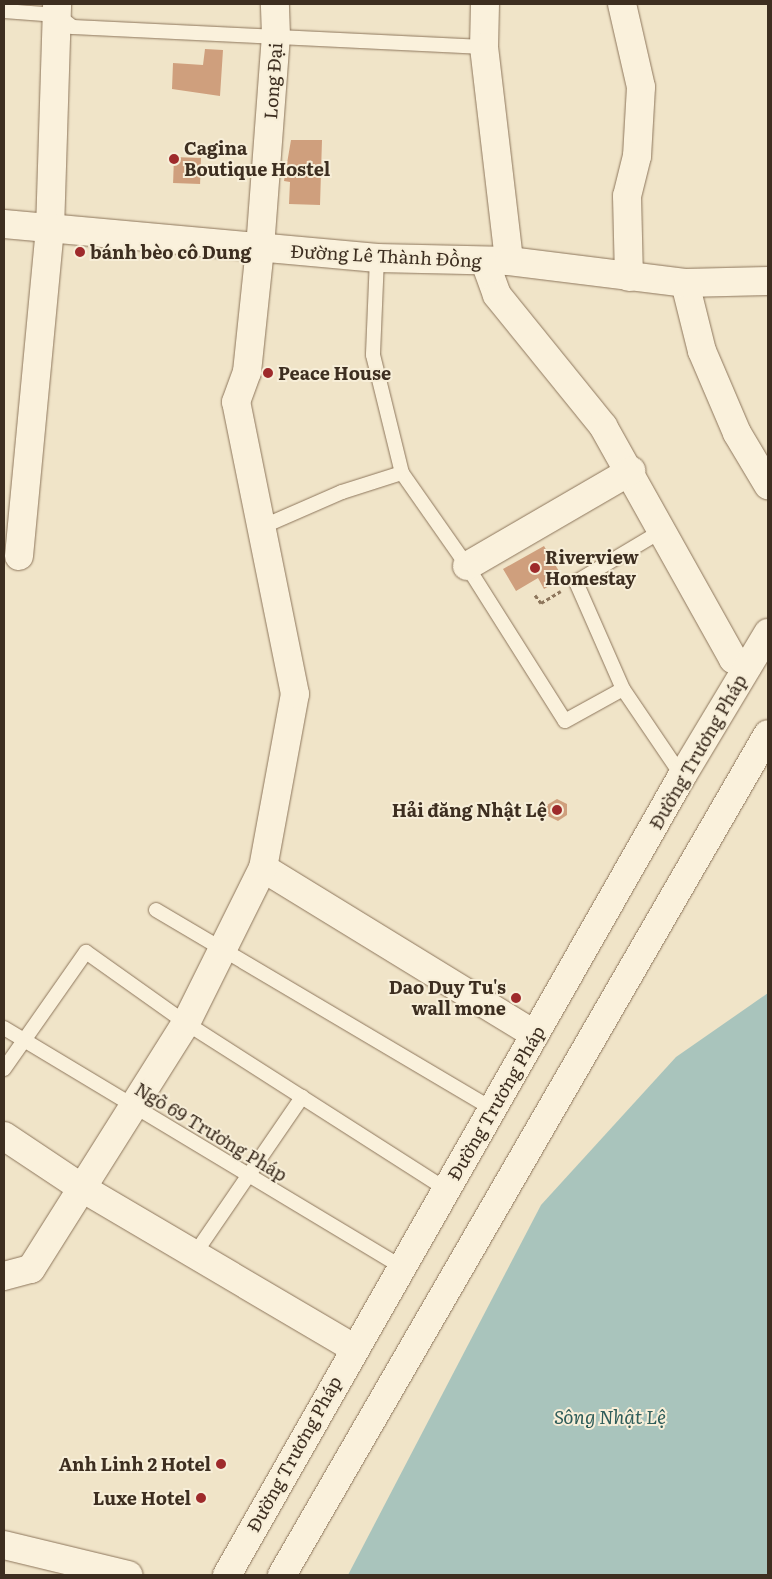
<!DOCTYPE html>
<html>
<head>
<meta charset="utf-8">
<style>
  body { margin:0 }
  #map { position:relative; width:772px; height:1579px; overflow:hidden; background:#f0e4c8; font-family:Literata,serif }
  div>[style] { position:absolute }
  .water>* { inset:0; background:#a9c4bc }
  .building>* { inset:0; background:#cf9f7d; transform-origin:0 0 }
  .path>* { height:3px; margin-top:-1.5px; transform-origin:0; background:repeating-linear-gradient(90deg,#8d765c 0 4px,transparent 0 6.5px) }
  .roads { filter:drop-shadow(0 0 1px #8d765c) drop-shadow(0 0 1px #8d765c) }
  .lane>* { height:14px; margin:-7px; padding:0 7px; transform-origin:7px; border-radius:7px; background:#faf1dc }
  .street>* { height:28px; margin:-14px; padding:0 14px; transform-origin:14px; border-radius:14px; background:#faf1dc }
  .secondary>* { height:28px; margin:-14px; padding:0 14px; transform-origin:14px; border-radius:14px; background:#faf1dc }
  .dots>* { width:14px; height:14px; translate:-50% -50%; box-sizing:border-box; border:2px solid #f7eed8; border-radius:50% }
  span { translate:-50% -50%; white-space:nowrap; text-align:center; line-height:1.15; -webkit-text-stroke:4px #f7eed8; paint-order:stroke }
  .street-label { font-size:18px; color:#3d2e20 }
  .poi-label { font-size:18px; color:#3d2e20; font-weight:700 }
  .left { translate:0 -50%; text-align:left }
  .right { translate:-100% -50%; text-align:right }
  .water-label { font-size:19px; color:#2f5d5a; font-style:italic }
  .frame { position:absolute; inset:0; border:5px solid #3d2e20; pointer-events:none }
</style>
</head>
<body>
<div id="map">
  <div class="water">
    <div style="clip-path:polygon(768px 993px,768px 1575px,348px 1575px,541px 1205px,676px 1057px)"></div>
  </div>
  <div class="building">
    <div style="clip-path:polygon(205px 49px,223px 50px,220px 96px,172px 89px,173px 63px,203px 65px)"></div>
    <div style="clip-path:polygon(291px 140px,322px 140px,320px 205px,289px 204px,290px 182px,284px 181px)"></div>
    <div style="left:174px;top:157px;width:27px;height:26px;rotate:2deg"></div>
    <div style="clip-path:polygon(544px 546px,563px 578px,544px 589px,538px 578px,516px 591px,503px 569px)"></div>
    <div style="clip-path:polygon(557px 799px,567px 804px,567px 815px,558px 821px,548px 816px,547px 805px)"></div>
  </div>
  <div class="path">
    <div style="left:535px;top:595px;width:10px;rotate:53deg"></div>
    <div style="left:541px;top:603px;width:23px;rotate:-31deg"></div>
  </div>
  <div class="roads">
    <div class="lane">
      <div style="left:4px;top:11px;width:53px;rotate:4.3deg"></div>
      <div style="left:57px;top:15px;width:20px;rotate:37deg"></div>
      <div style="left:73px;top:27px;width:411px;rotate:2.8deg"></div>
      <div style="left:377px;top:258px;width:97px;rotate:92.4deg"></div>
      <div style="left:373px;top:355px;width:122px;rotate:76.2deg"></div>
      <div style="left:402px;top:473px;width:113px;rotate:55deg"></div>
      <div style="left:467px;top:566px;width:183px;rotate:57.7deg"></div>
      <div style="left:565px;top:721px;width:66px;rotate:-28.9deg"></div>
      <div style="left:264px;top:526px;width:85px;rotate:-23.6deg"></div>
      <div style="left:342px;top:492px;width:63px;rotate:-17.6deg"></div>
      <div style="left:663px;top:530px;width:101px;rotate:149.1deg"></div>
      <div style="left:576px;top:582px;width:117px;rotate:66.3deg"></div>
      <div style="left:623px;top:689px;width:105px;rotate:55.9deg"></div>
      <div style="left:156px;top:910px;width:391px;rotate:30.6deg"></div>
      <div style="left:4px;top:1028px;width:463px;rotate:31deg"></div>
      <div style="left:4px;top:1069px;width:143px;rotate:-55deg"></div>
      <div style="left:86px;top:952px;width:123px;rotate:35.4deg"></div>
      <div style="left:186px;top:1023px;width:308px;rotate:32.6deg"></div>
      <div style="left:196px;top:1252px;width:188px;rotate:-55.6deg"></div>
    </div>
    <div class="street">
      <div style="left:485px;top:4px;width:43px;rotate:91.3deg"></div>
      <div style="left:484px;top:47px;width:215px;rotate:83.3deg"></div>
      <div style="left:622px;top:4px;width:85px;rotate:77.1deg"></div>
      <div style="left:641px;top:87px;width:69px;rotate:93.3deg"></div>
      <div style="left:637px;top:156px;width:41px;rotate:104deg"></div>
      <div style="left:627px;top:196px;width:81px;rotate:88.6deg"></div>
      <div style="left:485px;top:262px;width:35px;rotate:70deg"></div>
      <div style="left:497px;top:295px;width:169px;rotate:51deg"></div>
      <div style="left:603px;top:426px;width:267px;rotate:60.8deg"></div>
      <div style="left:733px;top:659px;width:16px;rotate:30deg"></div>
      <div style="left:685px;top:283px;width:70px;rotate:76deg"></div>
      <div style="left:702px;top:351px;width:89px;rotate:66.9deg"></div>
      <div style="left:737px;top:433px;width:61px;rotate:59.2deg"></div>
      <div style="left:19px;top:556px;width:327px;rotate:-84.6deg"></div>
      <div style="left:50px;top:230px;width:226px;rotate:-88.2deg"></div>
      <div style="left:467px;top:566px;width:190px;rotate:-30.1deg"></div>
      <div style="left:263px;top:868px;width:319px;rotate:31.5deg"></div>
      <div style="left:4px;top:1136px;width:94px;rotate:33.7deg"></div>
      <div style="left:82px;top:1188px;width:316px;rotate:30.5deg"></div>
      <div style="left:4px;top:1276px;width:28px;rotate:-15deg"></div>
      <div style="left:31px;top:1269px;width:291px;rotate:-57.8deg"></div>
      <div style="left:186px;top:1023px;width:173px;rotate:-63.6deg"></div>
      <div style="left:263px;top:868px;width:177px;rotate:-79.6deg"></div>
      <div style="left:295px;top:694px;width:298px;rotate:-101.4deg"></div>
      <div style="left:236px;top:402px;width:32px;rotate:-70deg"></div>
      <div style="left:247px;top:372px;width:125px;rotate:-84deg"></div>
      <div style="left:260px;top:248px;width:213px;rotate:-85.7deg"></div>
      <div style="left:276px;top:36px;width:32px;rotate:-92deg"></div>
      <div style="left:4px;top:1545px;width:128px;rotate:13.6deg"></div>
    </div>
    <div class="secondary">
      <div style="left:4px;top:224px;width:375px;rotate:5.2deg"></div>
      <div style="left:377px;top:258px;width:132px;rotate:1.3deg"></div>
      <div style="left:509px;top:261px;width:177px;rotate:7.1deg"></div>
      <div style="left:685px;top:283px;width:83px;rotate:-1.4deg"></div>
      <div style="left:227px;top:1575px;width:919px;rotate:-60.34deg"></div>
      <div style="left:682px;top:776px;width:167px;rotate:-59deg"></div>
      <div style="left:282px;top:1575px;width:971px;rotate:-59.98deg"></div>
    </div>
  </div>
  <div class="dots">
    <div style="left:174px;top:159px;background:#9e2a2b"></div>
    <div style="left:80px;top:252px;background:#9e2a2b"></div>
    <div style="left:268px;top:373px;background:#9e2a2b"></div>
    <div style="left:535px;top:568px;background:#9e2a2b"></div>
    <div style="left:557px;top:810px;background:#9e2a2b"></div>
    <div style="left:516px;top:998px;background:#9e2a2b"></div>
    <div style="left:221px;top:1464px;background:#9e2a2b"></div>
    <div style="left:201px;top:1498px;background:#9e2a2b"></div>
  </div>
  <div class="street-label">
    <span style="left:273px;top:81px;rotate:-86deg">Long Đại</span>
    <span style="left:386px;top:256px;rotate:3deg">Đường Lê Thành Đồng</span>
    <span style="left:698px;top:752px;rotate:-60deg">Đường Trương Pháp</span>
    <span style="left:496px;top:1103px;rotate:-60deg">Đường Trương Pháp</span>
    <span style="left:211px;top:1132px;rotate:31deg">Ngõ 69 Trương Pháp</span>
    <span style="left:294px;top:1454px;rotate:-61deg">Đường Trương Pháp</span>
  </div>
  <div class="poi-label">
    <span class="left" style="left:184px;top:159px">Cagina<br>Boutique Hostel</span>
    <span class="left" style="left:90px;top:252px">bánh bèo cô Dung</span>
    <span class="left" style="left:278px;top:373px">Peace House</span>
    <span class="left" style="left:545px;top:568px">Riverview<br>Homestay</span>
    <span class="right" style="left:547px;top:810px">Hải đăng Nhật Lệ</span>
    <span class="right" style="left:506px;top:998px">Dao Duy Tu's<br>wall mone</span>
    <span class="right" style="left:211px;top:1464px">Anh Linh 2 Hotel</span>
    <span class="right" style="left:191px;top:1498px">Luxe Hotel</span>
  </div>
  <div class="water-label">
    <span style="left:610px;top:1417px">Sông Nhật Lệ</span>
  </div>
  <div class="frame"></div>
</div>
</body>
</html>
